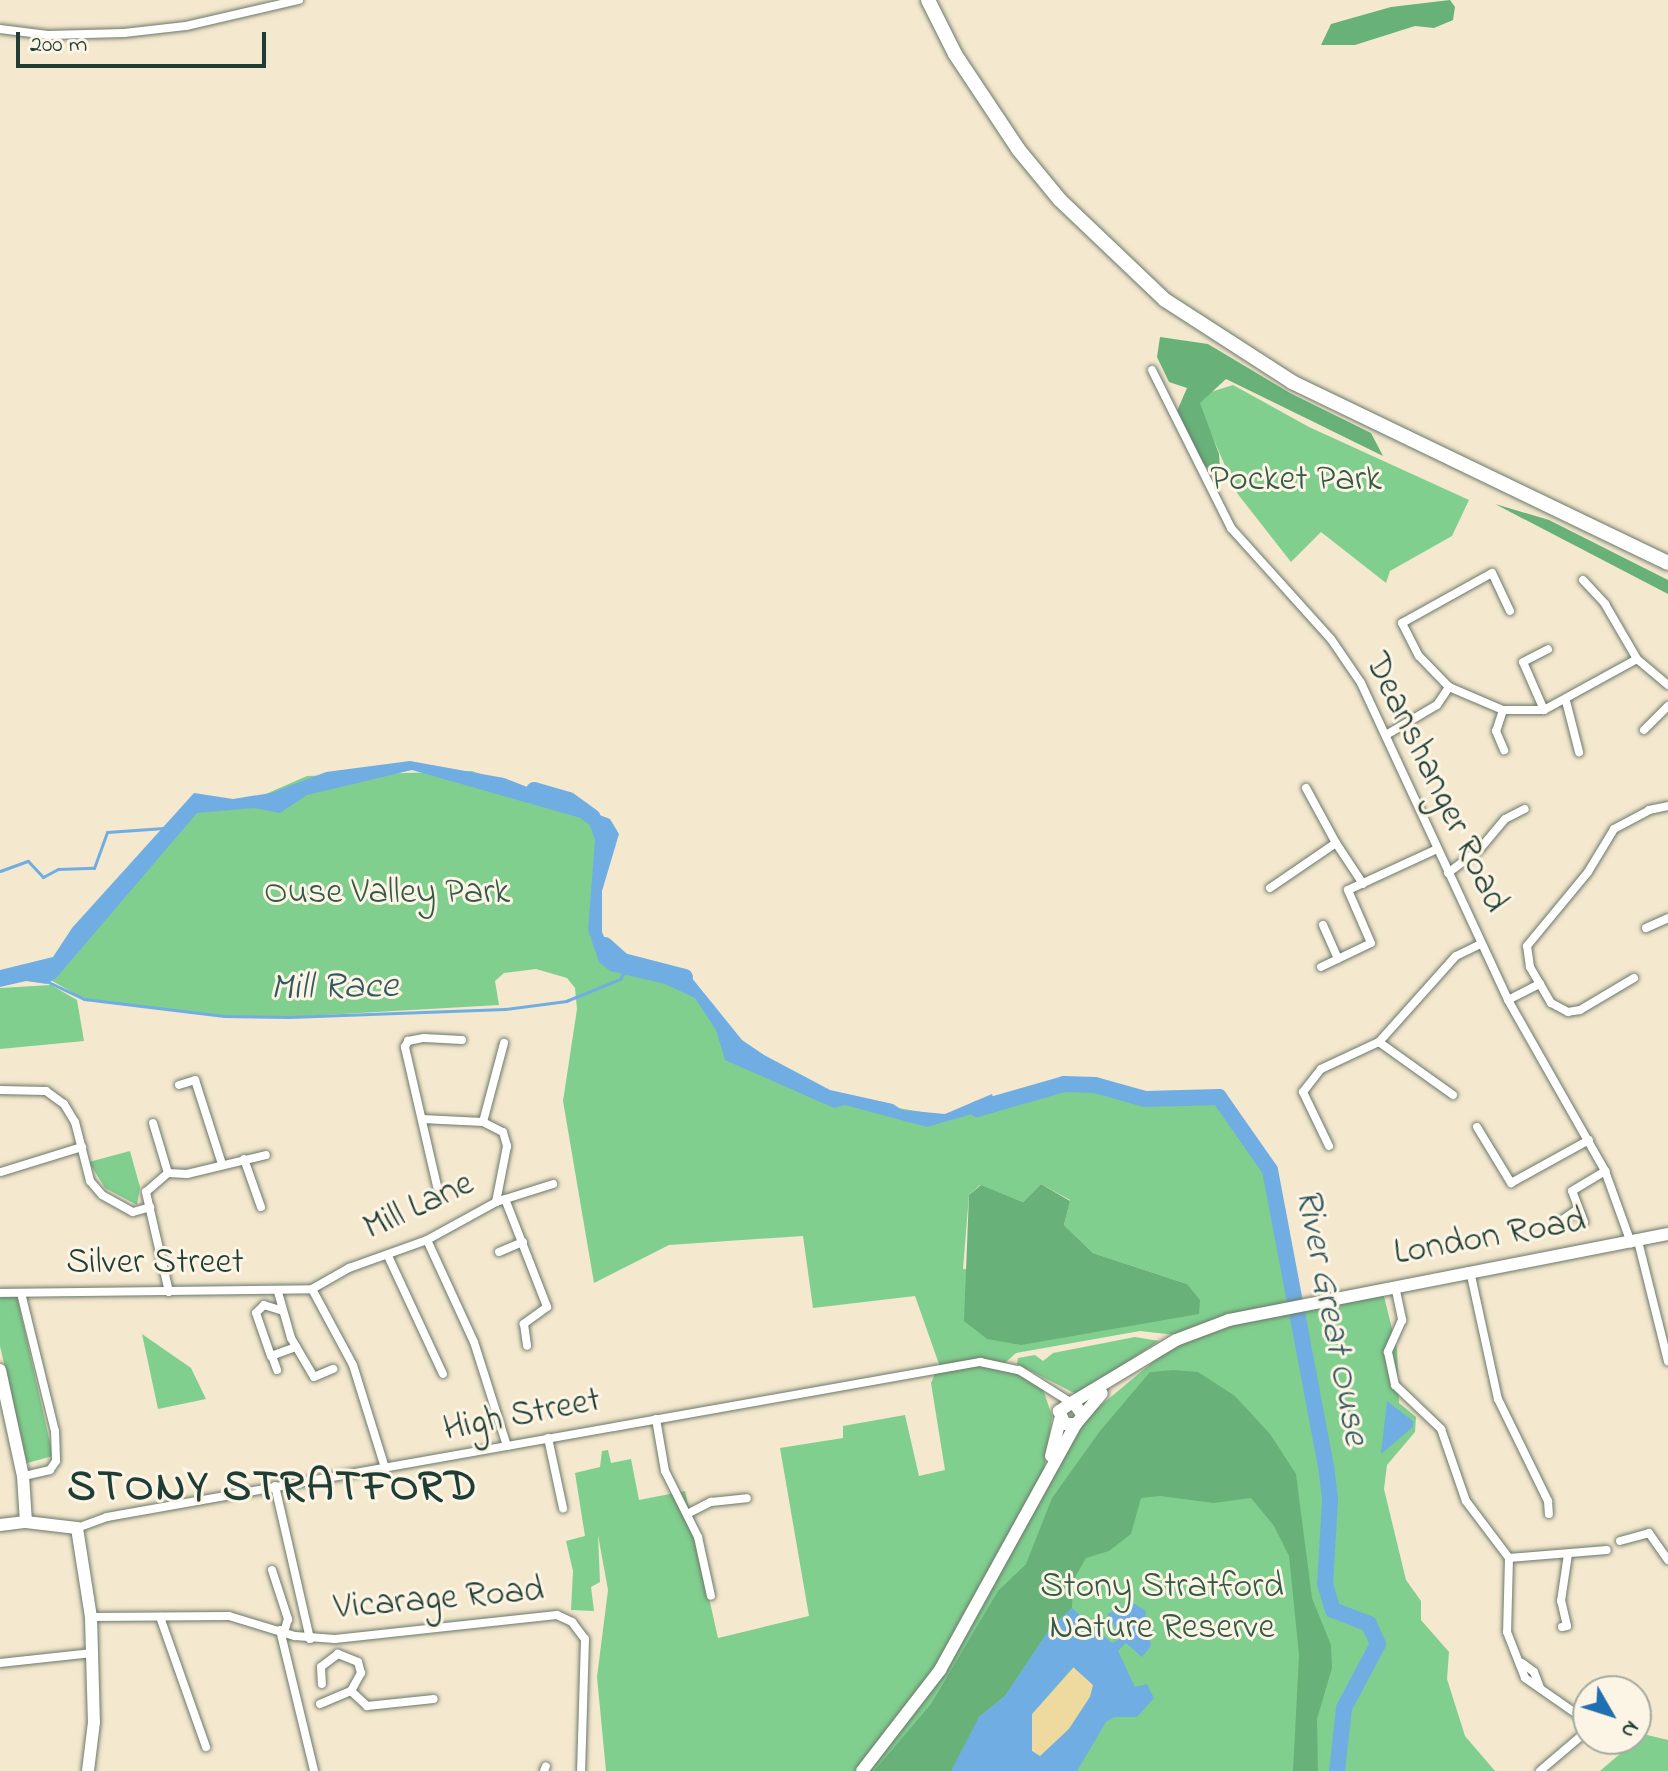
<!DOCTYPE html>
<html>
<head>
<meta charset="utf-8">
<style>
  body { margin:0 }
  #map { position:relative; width:1668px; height:1771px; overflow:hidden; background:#f4e8ce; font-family:"Indie Flower",sans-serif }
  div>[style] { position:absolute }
  .green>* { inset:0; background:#81cf8f }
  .forest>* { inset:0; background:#68b27a }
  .sand>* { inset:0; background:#eeda9e }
  .water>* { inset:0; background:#70ade2 }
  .stream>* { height:3px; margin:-1.5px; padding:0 1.5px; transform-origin:1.5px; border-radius:1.5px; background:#70ade2 }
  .river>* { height:16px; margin:-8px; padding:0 8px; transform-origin:8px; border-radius:8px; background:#70ade2 }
  .roads { filter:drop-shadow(0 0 2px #6a796a) drop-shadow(0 0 2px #6a796a) }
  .street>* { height:8px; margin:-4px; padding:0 4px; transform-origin:4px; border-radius:4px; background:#fff }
  .secondary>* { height:12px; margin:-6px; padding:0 6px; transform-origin:6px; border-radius:6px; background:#fff }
  .primary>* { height:14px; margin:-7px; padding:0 7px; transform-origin:7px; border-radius:7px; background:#fff }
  span { translate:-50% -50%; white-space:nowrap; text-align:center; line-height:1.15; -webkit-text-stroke:6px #fcf5e5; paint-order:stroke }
  .park-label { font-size:36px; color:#335a46 }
  .street-label { font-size:36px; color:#1f3d34 }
  .water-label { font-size:38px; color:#335960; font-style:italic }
  .district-label { font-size:44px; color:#1f3d34; font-weight:700; letter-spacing:2px }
  .north { position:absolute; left:1572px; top:1675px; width:80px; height:80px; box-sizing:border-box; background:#fcf5e5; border:2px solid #a4ab9e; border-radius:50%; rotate:129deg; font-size:22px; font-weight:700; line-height:32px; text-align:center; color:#1f3d34 }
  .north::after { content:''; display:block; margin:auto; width:28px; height:36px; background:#1f6fb2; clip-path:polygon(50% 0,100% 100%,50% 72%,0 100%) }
  .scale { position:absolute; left:16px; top:32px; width:250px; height:36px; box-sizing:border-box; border:4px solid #1f3d34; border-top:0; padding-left:10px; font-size:24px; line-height:28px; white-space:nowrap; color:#1f3d34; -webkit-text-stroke:6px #fcf5e5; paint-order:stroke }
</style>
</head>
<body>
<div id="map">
  <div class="green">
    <div style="clip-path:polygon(1233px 385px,1309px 427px,1469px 500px,1452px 536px,1390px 571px,1386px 583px,1321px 532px,1291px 562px,1237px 493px,1195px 397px)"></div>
    <div style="clip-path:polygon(evenodd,472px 771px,598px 817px,597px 953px,604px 964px,689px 981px,748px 1048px,838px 1098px,946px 1116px,1053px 1086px,1219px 1104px,1233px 1116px,1249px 1133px,1273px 1178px,1277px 1245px,1292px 1305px,1382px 1288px,1397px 1349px,1399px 1403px,1416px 1417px,1415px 1432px,1387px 1465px,1384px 1489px,1406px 1580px,1421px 1601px,1421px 1620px,1449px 1652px,1447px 1679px,1465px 1736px,1495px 1771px,606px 1771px,597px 1677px,608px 1590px,598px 1535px,600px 1582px,591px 1587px,594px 1611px,571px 1610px,573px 1571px,566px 1541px,585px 1536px,575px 1473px,600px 1467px,602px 1451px,608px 1450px,611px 1463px,631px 1459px,639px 1500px,685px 1491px,718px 1638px,809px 1616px,780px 1448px,843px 1438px,843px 1426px,905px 1415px,919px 1476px,945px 1470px,931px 1383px,939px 1364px,915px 1296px,813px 1308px,803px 1236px,669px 1245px,594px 1283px,563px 1101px,577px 1009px,575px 988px,567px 978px,536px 969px,504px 973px,495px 981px,499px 1005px,289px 1017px,224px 1016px,84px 999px,47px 978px,193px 797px,252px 800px,307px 776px,472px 771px,1041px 1184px,1070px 1200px,1064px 1225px,1093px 1253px,1187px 1284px,963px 1269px,969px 1195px,980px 1185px,1023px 1202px,1041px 1184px,472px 771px,1140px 1331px,1184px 1336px,1094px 1411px,1043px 1478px,1052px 1416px,1042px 1386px,1005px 1363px,1016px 1353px,1140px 1331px)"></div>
    <div style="clip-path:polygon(51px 985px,77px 1000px,84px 1041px,0 1049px,0 988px)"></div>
    <div style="clip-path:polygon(130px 1151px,140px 1187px,137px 1205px,105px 1188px,89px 1162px)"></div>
    <div style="clip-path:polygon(17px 1296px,53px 1456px,27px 1463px,0 1346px,0 1297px)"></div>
    <div style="clip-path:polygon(142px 1334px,191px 1368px,206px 1399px,158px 1409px)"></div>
    <div style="clip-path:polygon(1135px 1337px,1159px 1341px,1078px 1395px,1017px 1364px,1018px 1358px,1035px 1355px,1043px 1361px,1053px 1353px)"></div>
    <div style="clip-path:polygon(1643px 1734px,1668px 1740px,1668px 1771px,1600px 1771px)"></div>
  </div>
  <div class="forest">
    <div style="clip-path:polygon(1450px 0,1455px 7px,1453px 20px,1434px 28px,1415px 26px,1355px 45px,1321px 45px,1331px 24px,1391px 7px)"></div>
    <div style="clip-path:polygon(1160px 337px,1208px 344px,1290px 393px,1371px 433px,1383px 456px,1226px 379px,1200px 403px,1219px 454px,1220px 469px,1213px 474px,1199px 459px,1177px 411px,1187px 388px,1169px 382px,1157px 357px)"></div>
    <div style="clip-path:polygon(1495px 504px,1549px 520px,1668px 580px,1668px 594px)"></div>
    <div style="clip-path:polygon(1041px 1184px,1070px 1201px,1064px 1225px,1093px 1253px,1187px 1284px,1200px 1300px,1199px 1314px,1021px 1345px,987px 1339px,964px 1321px,969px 1195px,981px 1185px,1023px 1202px)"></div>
    <div style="clip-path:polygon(1173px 1370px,1198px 1372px,1235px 1396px,1270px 1434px,1296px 1474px,1312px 1598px,1331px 1645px,1332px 1668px,1317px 1719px,1318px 1771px,1293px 1771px,1299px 1655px,1289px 1556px,1274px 1526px,1251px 1498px,1214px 1503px,1160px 1496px,1141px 1498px,1131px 1534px,1109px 1551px,1086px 1558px,1073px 1581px,1072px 1608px,1051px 1627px,1005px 1696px,979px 1717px,958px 1765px,951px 1771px,874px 1771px,931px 1704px,998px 1591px,1026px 1564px,1052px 1498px,1100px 1431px,1150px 1372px)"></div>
  </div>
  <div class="sand">
    <div style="clip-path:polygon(1074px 1667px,1094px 1685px,1090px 1697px,1069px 1729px,1040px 1757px,1032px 1751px,1032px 1714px)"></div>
  </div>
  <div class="water">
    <div style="clip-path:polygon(410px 761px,504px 778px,610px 819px,619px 834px,602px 891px,602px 932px,609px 949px,637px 969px,687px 972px,742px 1040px,764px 1055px,830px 1090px,893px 1104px,902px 1110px,945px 1114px,992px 1094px,996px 1107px,927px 1127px,845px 1105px,834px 1108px,725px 1060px,716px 1030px,695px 998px,665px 984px,610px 971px,599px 962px,588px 930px,595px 840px,588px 820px,412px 770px,307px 795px,280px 813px,254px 808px,197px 813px,57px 977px,47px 984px,26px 981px,0 987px,0 970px,53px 957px,72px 928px,194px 793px,233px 799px,271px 793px,326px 772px)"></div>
    <div style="clip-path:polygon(1387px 1401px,1413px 1421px,1413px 1427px,1381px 1454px)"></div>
    <div style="clip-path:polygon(evenodd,1133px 1603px,1145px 1610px,1151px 1646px,1142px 1657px,1126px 1643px,1118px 1651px,1135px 1687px,1147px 1684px,1154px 1698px,1137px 1717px,1114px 1717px,1106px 1722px,1077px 1771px,951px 1771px,979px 1717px,1005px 1696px,1051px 1627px,1072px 1608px,1112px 1643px,1122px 1638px,1107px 1614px,1133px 1603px,1073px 1667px,1093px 1685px,1090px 1697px,1069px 1729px,1040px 1756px,1032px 1751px,1032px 1714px,1073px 1667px)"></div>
  </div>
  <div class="stream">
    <div style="left:0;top:871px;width:30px;rotate:-20deg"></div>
    <div style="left:28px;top:861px;width:22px;rotate:47deg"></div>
    <div style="left:43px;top:877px;width:17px;rotate:-28deg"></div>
    <div style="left:58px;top:869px;width:36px;rotate:-2deg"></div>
    <div style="left:94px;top:868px;width:38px;rotate:-70deg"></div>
    <div style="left:107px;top:832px;width:57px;rotate:-4deg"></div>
    <div style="left:46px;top:981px;width:42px;rotate:25.3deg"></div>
    <div style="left:84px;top:999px;width:141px;rotate:6.9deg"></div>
    <div style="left:224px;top:1016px;width:65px;rotate:0.9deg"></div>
    <div style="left:289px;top:1017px;width:216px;rotate:-2.1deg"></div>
    <div style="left:505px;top:1009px;width:62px;rotate:-7.5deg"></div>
    <div style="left:566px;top:1001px;width:58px;rotate:-22.2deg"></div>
    <div style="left:620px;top:979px;width:8px;rotate:-60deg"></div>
  </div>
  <div class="river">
    <div style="left:534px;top:790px;width:36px;rotate:16deg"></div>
    <div style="left:569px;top:800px;width:29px;rotate:36deg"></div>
    <div style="left:605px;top:945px;width:24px;rotate:42deg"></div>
    <div style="left:623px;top:961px;width:64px;rotate:14.5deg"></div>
    <div style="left:977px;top:1109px;width:91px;rotate:-16deg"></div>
    <div style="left:1064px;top:1084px;width:31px;rotate:2deg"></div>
    <div style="left:1095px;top:1085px;width:52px;rotate:15.6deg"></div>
    <div style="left:1145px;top:1099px;width:74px;rotate:-1.5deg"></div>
    <div style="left:1219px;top:1097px;width:89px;rotate:55.1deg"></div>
    <div style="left:1270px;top:1170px;width:301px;rotate:79.3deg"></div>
    <div style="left:1326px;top:1466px;width:35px;rotate:83deg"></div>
    <div style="left:1330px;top:1501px;width:83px;rotate:93.4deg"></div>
    <div style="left:1325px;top:1584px;width:27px;rotate:73deg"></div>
    <div style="left:1333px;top:1610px;width:39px;rotate:21deg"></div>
    <div style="left:1369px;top:1624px;width:22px;rotate:66deg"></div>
    <div style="left:1378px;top:1644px;width:72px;rotate:118deg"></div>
    <div style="left:1344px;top:1708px;width:63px;rotate:96.3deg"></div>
  </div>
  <div class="roads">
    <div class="street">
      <div style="left:0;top:29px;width:48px;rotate:7.1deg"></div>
      <div style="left:48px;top:35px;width:76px;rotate:-1.5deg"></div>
      <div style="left:124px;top:33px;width:62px;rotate:-6.4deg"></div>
      <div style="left:186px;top:26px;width:116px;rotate:-13deg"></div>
      <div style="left:1152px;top:370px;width:177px;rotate:63.4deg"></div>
      <div style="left:1231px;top:528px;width:149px;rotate:48deg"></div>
      <div style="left:1331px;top:639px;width:53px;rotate:55.7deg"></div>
      <div style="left:1361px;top:683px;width:349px;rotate:65.1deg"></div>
      <div style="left:1508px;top:1000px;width:197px;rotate:60.4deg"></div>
      <div style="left:1605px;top:1171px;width:77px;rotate:70.1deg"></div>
      <div style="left:1583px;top:580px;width:33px;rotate:47deg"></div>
      <div style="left:1605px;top:604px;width:64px;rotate:59.8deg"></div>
      <div style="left:1637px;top:659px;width:40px;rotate:40deg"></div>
      <div style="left:1510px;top:611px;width:42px;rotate:-115.3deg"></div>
      <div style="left:1492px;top:573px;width:103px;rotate:150.9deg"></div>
      <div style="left:1402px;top:623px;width:37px;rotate:63deg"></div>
      <div style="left:1419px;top:656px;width:43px;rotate:45.9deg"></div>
      <div style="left:1449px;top:687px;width:59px;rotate:23.1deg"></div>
      <div style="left:1503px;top:710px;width:41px"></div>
      <div style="left:1544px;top:710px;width:106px;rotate:-28.7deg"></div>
      <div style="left:1566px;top:701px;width:53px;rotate:75.7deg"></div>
      <div style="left:1503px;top:710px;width:22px;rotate:108deg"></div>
      <div style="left:1496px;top:731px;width:21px;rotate:67deg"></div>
      <div style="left:1544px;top:710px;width:52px;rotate:-113.6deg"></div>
      <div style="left:1523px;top:662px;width:28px;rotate:-27deg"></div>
      <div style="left:1644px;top:730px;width:34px;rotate:-45deg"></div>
      <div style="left:1386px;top:735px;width:59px;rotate:-30.5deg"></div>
      <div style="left:1437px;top:705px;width:22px;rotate:-56deg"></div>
      <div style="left:1306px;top:788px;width:63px;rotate:61.4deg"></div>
      <div style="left:1448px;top:873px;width:39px;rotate:-37deg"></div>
      <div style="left:1479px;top:850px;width:40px;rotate:-50deg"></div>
      <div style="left:1505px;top:819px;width:22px;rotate:-27deg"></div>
      <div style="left:1270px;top:888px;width:80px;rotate:-34.3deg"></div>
      <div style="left:1336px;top:843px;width:49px;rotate:56.6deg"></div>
      <div style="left:1323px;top:925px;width:37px;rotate:66deg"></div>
      <div style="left:1646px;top:928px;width:24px;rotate:-24deg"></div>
      <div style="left:1321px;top:967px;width:55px;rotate:-25.6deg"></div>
      <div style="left:1371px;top:943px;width:58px;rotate:-113.5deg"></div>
      <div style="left:1348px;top:890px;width:96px;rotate:-24.7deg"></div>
      <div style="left:1634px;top:978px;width:63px;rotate:149.3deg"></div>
      <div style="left:1580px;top:1010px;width:12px;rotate:171deg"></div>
      <div style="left:1568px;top:1012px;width:19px;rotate:-152deg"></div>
      <div style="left:1551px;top:1003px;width:42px;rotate:-120.3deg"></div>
      <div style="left:1530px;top:967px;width:21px;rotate:-98deg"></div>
      <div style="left:1527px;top:946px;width:96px;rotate:-50.5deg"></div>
      <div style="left:1588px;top:872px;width:50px;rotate:-58.8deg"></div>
      <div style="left:1614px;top:829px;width:40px;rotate:-28deg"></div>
      <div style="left:1649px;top:810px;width:19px;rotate:-12deg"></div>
      <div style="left:1508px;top:1000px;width:36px;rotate:-27deg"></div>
      <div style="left:1379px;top:1042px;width:91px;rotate:35.6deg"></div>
      <div style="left:179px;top:1085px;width:17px;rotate:-17deg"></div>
      <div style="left:195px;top:1080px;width:88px;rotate:72.2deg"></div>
      <div style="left:0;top:1090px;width:46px;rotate:1.2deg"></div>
      <div style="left:46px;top:1091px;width:22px;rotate:36deg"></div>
      <div style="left:64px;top:1104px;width:21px;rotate:59deg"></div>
      <div style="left:75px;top:1122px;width:61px;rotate:75.7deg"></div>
      <div style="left:90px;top:1181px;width:18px;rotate:49deg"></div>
      <div style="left:102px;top:1195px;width:35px;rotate:29deg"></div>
      <div style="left:133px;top:1212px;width:18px;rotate:-16deg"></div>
      <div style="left:422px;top:1119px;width:61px;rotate:2.8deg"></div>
      <div style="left:483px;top:1122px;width:22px;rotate:27deg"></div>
      <div style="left:503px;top:1132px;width:15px;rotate:74deg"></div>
      <div style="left:507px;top:1146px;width:57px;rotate:101.1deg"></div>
      <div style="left:483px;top:1122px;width:82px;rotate:-75.1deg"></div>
      <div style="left:153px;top:1123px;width:52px;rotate:73.3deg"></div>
      <div style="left:1477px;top:1127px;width:66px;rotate:58.7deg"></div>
      <div style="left:1511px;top:1183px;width:89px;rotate:-28.9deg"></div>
      <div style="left:1329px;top:1146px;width:60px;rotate:-115.7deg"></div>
      <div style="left:1303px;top:1092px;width:29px;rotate:-52deg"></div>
      <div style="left:1321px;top:1069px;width:64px;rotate:-25deg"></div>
      <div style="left:1379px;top:1042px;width:115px;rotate:-48.2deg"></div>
      <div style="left:1456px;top:956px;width:28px;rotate:-26deg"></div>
      <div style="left:244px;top:1159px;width:51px;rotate:70.5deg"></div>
      <div style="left:1px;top:1172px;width:85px;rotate:-17.2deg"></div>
      <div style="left:437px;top:1186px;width:143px;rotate:-103deg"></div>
      <div style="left:405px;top:1047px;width:7px;rotate:-63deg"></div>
      <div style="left:408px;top:1041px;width:16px;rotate:-11deg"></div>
      <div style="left:424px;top:1038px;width:38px;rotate:3deg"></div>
      <div style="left:505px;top:1199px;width:116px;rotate:68.7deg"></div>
      <div style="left:547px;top:1307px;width:29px;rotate:144deg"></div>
      <div style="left:524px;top:1324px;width:22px;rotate:82deg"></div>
      <div style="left:1562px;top:1220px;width:18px;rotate:-34deg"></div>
      <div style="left:1584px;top:1222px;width:33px;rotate:-111deg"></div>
      <div style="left:1572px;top:1191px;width:39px;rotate:-31deg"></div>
      <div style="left:427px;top:1240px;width:112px;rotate:65.3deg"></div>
      <div style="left:474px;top:1342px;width:109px;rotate:72.4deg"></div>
      <div style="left:1638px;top:1241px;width:124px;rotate:76deg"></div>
      <div style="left:499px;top:1252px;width:26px;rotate:-23deg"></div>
      <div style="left:388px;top:1256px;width:130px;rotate:65deg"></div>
      <div style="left:1470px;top:1271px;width:131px;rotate:77.7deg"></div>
      <div style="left:1498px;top:1399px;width:114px;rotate:63.9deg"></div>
      <div style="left:1548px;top:1501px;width:13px;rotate:86deg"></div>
      <div style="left:1395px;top:1286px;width:35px;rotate:78deg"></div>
      <div style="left:1402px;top:1320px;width:35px;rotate:114deg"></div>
      <div style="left:1388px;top:1352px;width:34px;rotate:78deg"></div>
      <div style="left:1395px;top:1385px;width:64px;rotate:43.7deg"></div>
      <div style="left:1441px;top:1429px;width:76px;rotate:70.9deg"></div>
      <div style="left:1466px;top:1501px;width:71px;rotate:53deg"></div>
      <div style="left:1509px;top:1558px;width:74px;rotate:91.5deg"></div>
      <div style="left:1507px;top:1632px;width:49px;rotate:68.6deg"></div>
      <div style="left:1525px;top:1678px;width:77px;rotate:34.9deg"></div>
      <div style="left:312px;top:1289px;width:43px;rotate:-29.6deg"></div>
      <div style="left:349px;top:1268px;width:83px;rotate:-19.7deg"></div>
      <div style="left:427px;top:1240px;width:79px;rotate:-28.8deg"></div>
      <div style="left:496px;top:1202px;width:60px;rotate:-17.5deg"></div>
      <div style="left:169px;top:1292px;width:103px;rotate:-103deg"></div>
      <div style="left:146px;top:1192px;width:29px;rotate:-41deg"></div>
      <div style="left:168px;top:1173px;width:19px;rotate:3deg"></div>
      <div style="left:187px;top:1174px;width:81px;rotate:-13.5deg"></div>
      <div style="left:278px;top:1292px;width:48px;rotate:74.2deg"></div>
      <div style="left:291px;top:1338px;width:45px;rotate:59.5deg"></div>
      <div style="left:314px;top:1377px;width:21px;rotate:-23deg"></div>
      <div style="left:0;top:1293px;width:312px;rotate:-0.7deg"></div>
      <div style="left:312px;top:1289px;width:86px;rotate:61.7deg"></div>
      <div style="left:353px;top:1365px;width:108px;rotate:72.7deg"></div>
      <div style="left:21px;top:1293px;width:142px;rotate:76.2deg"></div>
      <div style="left:55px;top:1431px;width:30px;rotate:88deg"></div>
      <div style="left:56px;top:1461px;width:11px;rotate:124deg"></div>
      <div style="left:50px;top:1470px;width:28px;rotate:167deg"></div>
      <div style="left:280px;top:1310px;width:17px;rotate:-163deg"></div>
      <div style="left:264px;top:1305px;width:11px;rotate:135deg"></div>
      <div style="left:256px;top:1313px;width:46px;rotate:70.8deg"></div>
      <div style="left:271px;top:1356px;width:27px;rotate:-20deg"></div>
      <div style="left:272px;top:1356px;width:15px;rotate:70deg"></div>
      <div style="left:656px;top:1419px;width:53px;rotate:80.2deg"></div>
      <div style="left:665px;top:1471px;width:74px;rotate:63.4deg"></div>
      <div style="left:698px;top:1537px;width:60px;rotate:77.6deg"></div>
      <div style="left:548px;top:1438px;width:72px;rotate:77.9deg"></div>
      <div style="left:275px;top:1486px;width:157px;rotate:77.1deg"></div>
      <div style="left:689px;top:1513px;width:25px;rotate:-27deg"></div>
      <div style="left:711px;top:1502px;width:36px;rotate:-6deg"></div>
      <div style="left:77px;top:1528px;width:32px;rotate:-20deg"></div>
      <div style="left:107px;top:1517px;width:887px;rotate:-10.07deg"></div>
      <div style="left:980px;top:1362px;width:40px;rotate:12deg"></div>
      <div style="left:1019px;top:1370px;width:60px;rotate:32.1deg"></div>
      <div style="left:1620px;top:1541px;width:30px;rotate:-15deg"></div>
      <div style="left:1649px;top:1533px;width:33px;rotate:55deg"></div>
      <div style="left:1509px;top:1558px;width:98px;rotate:-4.7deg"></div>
      <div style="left:272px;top:1570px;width:52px;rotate:71.9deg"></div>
      <div style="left:288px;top:1619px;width:14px;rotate:107deg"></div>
      <div style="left:91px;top:1617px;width:138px;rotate:-0.4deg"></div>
      <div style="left:229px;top:1616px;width:69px;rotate:16.9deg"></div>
      <div style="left:295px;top:1636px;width:40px;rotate:4.3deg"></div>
      <div style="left:335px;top:1639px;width:223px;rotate:-6.2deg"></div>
      <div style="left:557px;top:1615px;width:17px;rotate:25deg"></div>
      <div style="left:572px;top:1622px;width:21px;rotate:53deg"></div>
      <div style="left:585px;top:1639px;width:132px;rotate:91.7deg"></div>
      <div style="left:160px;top:1617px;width:138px;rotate:70.5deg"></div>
      <div style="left:1562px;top:1627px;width:5px;rotate:-11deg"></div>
      <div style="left:1567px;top:1626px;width:26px;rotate:-103deg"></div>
      <div style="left:1561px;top:1601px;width:48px;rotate:-81.5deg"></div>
      <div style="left:280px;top:1630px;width:145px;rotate:76.4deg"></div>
      <div style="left:0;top:1663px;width:93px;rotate:-6.2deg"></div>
      <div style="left:1522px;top:1663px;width:15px;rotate:37deg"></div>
      <div style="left:1534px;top:1672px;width:17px;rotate:69deg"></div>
      <div style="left:351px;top:1691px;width:22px;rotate:43deg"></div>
      <div style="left:367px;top:1706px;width:67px;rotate:-6deg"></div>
      <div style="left:320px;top:1704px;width:34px;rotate:-23deg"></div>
      <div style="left:351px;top:1691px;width:21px;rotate:-61deg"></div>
      <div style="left:361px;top:1673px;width:11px;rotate:-105deg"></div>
      <div style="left:358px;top:1662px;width:22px;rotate:-158deg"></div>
      <div style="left:338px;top:1654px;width:21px;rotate:143deg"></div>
      <div style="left:321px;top:1667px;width:17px;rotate:87deg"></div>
      <div style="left:544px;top:1771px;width:5px;rotate:-68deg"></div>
      <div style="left:1540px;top:1771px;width:63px;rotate:-40.5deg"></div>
    </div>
    <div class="secondary">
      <div style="left:0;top:1370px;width:108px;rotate:77.8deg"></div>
      <div style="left:23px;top:1476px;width:46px;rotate:86.3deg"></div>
      <div style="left:1073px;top:1402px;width:120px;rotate:-31deg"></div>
      <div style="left:1176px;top:1340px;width:57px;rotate:-20.7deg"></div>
      <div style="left:1229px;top:1320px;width:447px;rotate:-11.1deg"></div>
      <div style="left:1082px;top:1414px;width:15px;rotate:-127deg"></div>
      <div style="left:1073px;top:1402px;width:17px;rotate:147deg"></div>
      <div style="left:1059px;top:1411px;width:14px;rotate:65deg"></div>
      <div style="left:1065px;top:1424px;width:11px"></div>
      <div style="left:1076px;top:1424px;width:40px;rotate:-50deg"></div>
      <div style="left:1051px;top:1456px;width:38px;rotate:-76deg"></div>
      <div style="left:0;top:1525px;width:26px;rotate:-7deg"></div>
      <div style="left:26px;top:1522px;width:51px;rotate:6.7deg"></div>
      <div style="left:77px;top:1528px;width:90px;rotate:81.1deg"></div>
      <div style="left:91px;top:1617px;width:105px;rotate:88.4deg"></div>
      <div style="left:94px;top:1722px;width:49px;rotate:97deg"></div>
      <div style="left:862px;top:1771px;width:128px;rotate:-52.3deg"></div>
      <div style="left:940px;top:1670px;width:281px;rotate:-61.1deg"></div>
    </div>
    <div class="primary">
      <div style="left:928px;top:0;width:60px;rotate:63.4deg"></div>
      <div style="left:955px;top:54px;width:114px;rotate:56.4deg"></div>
      <div style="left:1018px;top:149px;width:66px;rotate:50.5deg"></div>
      <div style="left:1060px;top:200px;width:145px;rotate:43.6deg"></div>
      <div style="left:1165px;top:300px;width:151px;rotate:32.8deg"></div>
      <div style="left:1292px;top:382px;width:417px;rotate:25.7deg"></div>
    </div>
  </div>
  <div class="park-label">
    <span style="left:1296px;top:481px">Pocket Park</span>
    <span style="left:387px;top:894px">Ouse Valley Park</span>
    <span style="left:1162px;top:1608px">Stony Stratford<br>Nature Reserve</span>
  </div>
  <div class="street-label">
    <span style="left:1435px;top:783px;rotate:64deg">Deanshanger Road</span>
    <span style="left:419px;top:1207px;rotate:-25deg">Mill Lane</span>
    <span style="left:1490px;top:1238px;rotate:-10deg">London Road</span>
    <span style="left:155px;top:1264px">Silver Street</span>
    <span style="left:522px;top:1416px;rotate:-11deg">High Street</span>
    <span style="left:439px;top:1600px;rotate:-5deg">Vicarage Road</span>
  </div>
  <div class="water-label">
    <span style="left:334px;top:989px;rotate:-1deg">Mill Race</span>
    <span style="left:1330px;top:1317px;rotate:79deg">River Great Ouse</span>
  </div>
  <div class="district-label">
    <span style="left:273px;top:1488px">STONY STRATFORD</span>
  </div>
  <div class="north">N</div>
  <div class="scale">200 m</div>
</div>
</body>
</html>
